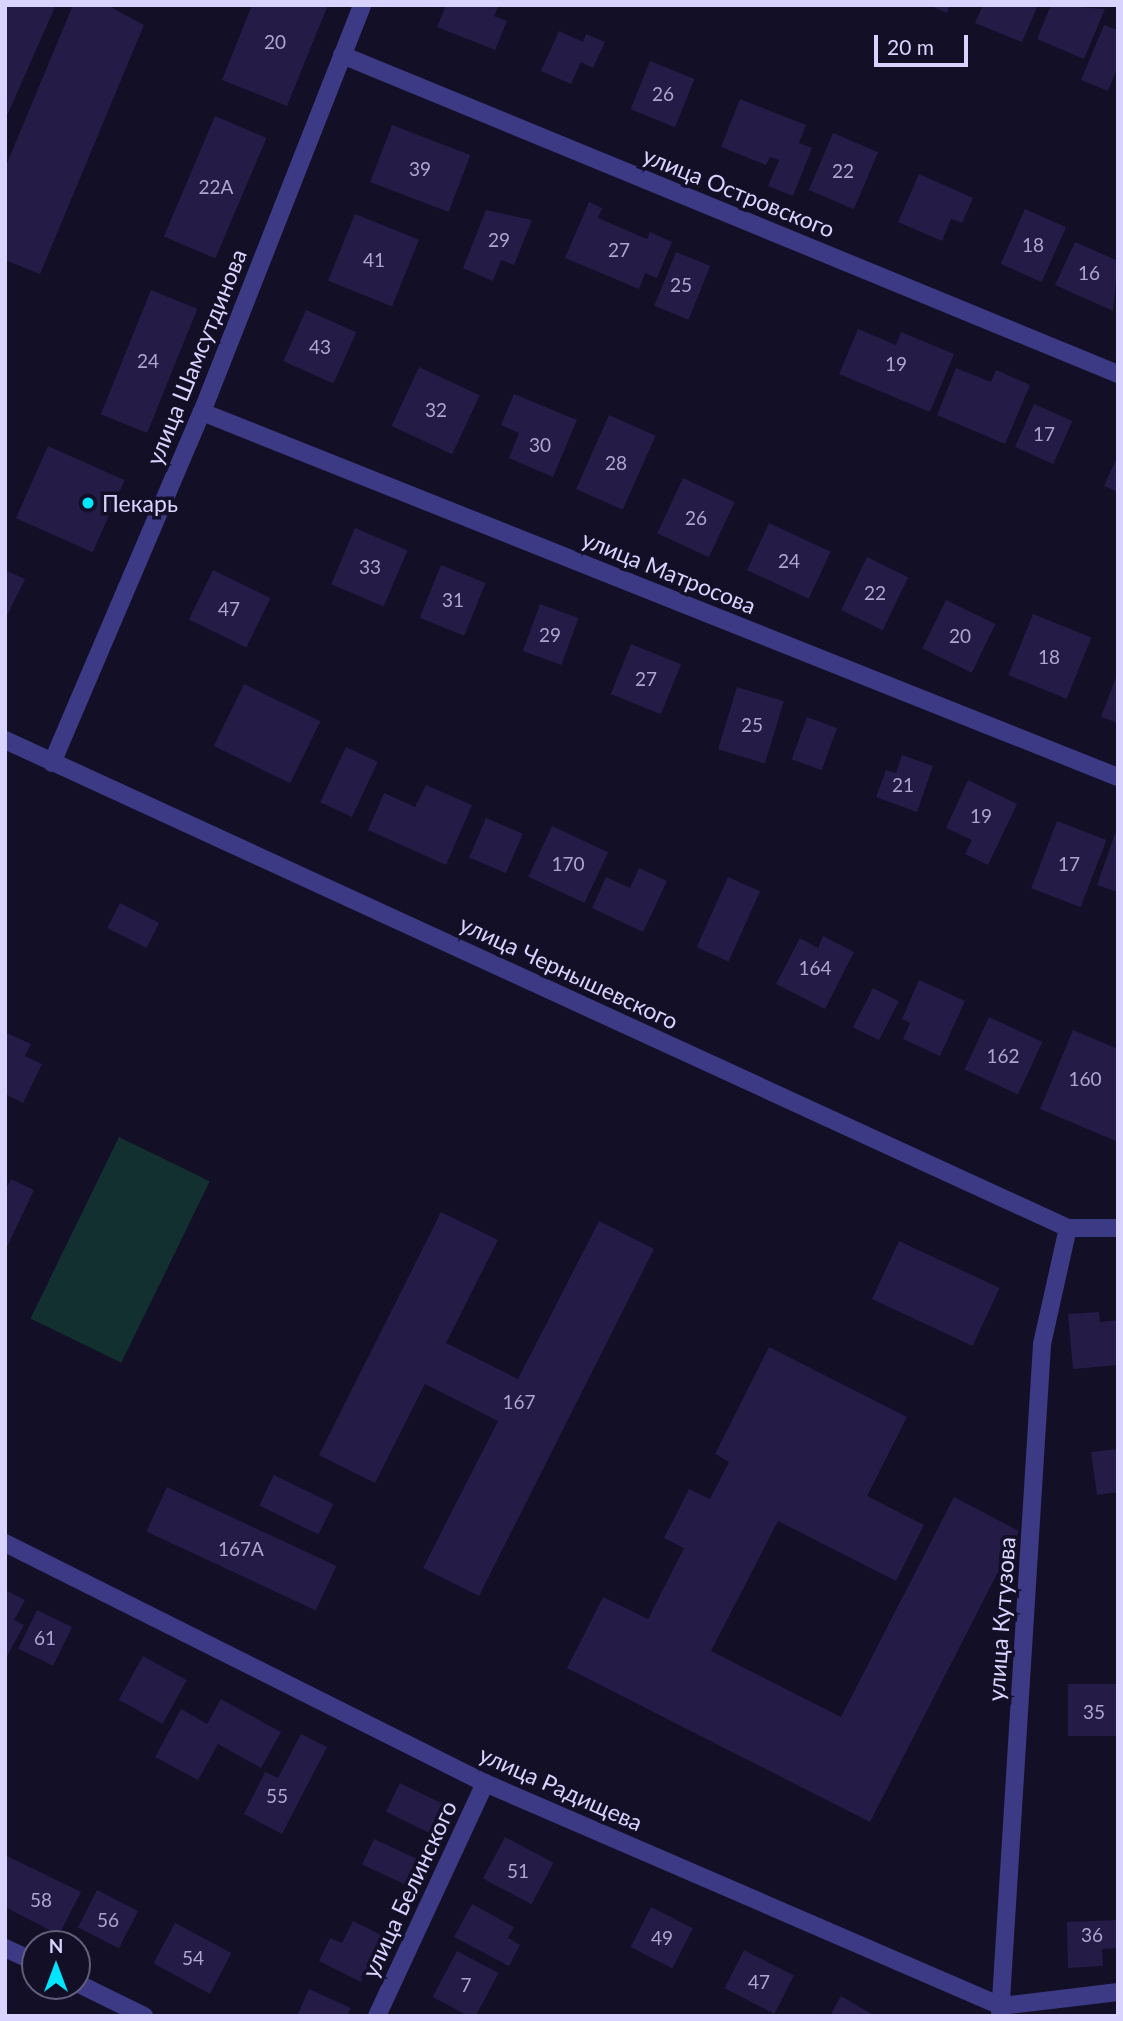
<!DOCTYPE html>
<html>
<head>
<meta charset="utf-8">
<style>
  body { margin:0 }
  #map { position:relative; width:1123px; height:2021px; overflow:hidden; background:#130f26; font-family:Lato,sans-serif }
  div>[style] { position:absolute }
  .green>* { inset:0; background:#12302f; transform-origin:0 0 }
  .building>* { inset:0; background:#241b47; transform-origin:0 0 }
  .street>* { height:18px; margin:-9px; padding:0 9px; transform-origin:9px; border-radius:9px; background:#3d3a85 }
  .dots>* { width:19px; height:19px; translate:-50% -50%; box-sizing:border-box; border:4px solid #130f26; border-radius:50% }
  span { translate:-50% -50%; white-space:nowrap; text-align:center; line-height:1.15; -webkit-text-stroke:7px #130f26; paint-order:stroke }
  .number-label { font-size:19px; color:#aca6d1 }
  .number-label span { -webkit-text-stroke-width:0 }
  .street-label { font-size:23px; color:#d9d4ff }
  .poi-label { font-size:23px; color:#d9d4ff }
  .left { translate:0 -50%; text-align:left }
  .frame { position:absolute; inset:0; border:7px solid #d9d4ff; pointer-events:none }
  .north { position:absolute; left:21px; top:1930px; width:70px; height:70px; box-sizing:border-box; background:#130f26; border:2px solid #625e7d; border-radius:50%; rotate:0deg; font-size:19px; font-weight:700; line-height:28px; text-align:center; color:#d9d4ff }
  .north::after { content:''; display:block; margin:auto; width:24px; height:32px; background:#00e5ff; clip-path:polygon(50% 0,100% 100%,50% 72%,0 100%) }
  .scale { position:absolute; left:874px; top:35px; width:94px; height:32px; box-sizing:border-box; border:4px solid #d9d4ff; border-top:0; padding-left:9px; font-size:21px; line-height:24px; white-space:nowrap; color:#d9d4ff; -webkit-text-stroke:5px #130f26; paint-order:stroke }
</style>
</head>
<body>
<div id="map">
  <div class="green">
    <div style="left:119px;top:1137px;width:101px;height:202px;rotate:26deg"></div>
  </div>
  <div class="building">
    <div style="clip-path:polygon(5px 5px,56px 5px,5px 120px)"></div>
    <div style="clip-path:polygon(73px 5px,107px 5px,144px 25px,40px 274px,5px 260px,5px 168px)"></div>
    <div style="clip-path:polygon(252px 5px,328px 5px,287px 106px,222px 80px)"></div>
    <div style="clip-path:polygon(446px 5px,499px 5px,494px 16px,507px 21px,495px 50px,437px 27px)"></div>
    <div style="clip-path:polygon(929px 5px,950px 5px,947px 13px)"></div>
    <div style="clip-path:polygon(983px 5px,1038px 5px,1022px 42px,975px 23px)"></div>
    <div style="clip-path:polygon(1051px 5px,1105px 9px,1084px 59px,1037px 39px)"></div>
    <div style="clip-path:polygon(1104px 25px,1118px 30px,1118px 67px,1108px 91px,1081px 80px)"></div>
    <div style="clip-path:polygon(559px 31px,583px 42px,586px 34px,605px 42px,593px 68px,581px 62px,571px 84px,541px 71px)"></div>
    <div style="left:650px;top:61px;width:48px;height:52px;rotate:22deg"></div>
    <div style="clip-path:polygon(740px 99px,806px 125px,799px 143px,812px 148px,793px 196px,768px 186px,779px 160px,770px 157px,766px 165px,721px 147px)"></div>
    <div style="left:215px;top:116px;width:56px;height:131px;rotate:23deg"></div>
    <div style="left:392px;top:125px;width:84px;height:61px;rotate:21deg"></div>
    <div style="left:833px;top:133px;width:49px;height:62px;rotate:23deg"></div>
    <div style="clip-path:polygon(919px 174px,973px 198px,962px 223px,951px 219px,942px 241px,898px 222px)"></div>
    <div style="clip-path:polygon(589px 202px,602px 208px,598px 218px,647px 239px,650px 232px,672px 242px,657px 278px,645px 273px,639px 289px,565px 258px)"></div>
    <div style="left:1025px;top:209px;width:45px;height:60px;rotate:24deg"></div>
    <div style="clip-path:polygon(486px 210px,532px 220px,514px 265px,501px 260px,493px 281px,463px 268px)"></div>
    <div style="left:355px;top:214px;width:69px;height:72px;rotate:22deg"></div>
    <div style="clip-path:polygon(1075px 242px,1118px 261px,1113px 311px,1055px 285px)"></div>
    <div style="left:676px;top:252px;width:37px;height:58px;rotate:22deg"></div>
    <div style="left:151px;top:290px;width:50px;height:134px;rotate:22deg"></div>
    <div style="left:306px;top:310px;width:55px;height:56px;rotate:24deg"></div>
    <div style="clip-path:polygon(858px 329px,896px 345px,901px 332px,954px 354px,930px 412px,839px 374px)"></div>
    <div style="left:419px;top:367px;width:67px;height:65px;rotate:25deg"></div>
    <div style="clip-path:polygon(956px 368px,991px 382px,996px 370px,1030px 385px,1005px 444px,937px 415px)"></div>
    <div style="clip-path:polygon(514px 394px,577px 420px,553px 477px,509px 458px,519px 433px,501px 425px)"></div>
    <div style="left:1034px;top:404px;width:42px;height:47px;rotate:24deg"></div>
    <div style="left:609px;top:415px;width:51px;height:81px;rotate:24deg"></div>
    <div style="left:48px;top:446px;width:84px;height:79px;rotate:24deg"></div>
    <div style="clip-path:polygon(1118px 455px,1118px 492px,1104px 486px)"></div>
    <div style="left:683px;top:478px;width:57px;height:61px;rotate:25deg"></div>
    <div style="left:769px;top:523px;width:68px;height:52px;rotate:25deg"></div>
    <div style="left:355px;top:528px;width:57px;height:61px;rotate:23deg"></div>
    <div style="left:867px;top:557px;width:46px;height:59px;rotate:26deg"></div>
    <div style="left:441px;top:565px;width:48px;height:57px;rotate:22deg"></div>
    <div style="clip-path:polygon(5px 570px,25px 579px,5px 620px)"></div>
    <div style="left:213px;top:570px;width:64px;height:55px;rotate:26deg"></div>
    <div style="left:946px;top:600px;width:55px;height:54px;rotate:26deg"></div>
    <div style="left:540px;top:604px;width:41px;height:50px;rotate:20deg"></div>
    <div style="left:1033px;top:614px;width:63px;height:66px;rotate:22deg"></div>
    <div style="left:631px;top:644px;width:54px;height:54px;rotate:22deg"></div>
    <div style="clip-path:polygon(1118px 672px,1118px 723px,1101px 717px)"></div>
    <div style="left:244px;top:684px;width:85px;height:69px;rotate:26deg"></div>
    <div style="left:737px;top:687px;width:49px;height:65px;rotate:17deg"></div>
    <div style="left:807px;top:717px;width:32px;height:45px;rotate:20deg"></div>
    <div style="left:346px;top:747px;width:35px;height:61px;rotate:25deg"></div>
    <div style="clip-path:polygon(902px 755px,933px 766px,917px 812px,876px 797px,886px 770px,896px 773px)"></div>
    <div style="clip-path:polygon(968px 780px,1017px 804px,988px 865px,965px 854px,972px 840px,946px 828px)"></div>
    <div style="clip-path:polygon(426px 785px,472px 805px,446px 865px,368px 830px,384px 793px,415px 807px)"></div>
    <div style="left:486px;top:818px;width:40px;height:43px;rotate:23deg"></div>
    <div style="left:1057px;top:821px;width:53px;height:72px;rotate:21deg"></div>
    <div style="left:552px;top:826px;width:62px;height:56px;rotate:25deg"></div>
    <div style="clip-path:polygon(1117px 828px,1118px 828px,1118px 892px,1097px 885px)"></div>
    <div style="clip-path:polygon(639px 868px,667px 881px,643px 932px,592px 908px,606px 877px,630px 888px)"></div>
    <div style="left:728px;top:877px;width:35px;height:77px;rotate:24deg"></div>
    <div style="left:120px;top:903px;width:44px;height:28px;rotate:27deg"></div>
    <div style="clip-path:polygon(823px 936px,854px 952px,825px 1009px,776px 984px,800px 938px,818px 948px)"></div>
    <div style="clip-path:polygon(919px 980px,965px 1001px,940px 1056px,903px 1039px,910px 1023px,902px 1019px)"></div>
    <div style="left:873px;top:988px;width:29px;height:44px;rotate:27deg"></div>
    <div style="left:989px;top:1017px;width:59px;height:58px;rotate:25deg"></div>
    <div style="clip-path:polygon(1073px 1030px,1118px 1049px,1118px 1142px,1040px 1109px)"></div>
    <div style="clip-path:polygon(5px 1032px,31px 1044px,25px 1056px,42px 1064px,23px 1103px,5px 1094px)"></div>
    <div style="clip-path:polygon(11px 1179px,34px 1190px,5px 1251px,5px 1191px)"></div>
    <div style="clip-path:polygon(441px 1212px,498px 1240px,446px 1343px,518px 1379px,599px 1221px,654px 1249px,479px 1596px,423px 1568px,498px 1421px,425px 1384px,375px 1483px,319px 1455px)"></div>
    <div style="left:899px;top:1241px;width:111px;height:64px;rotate:25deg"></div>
    <div style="clip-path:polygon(1099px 1312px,1100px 1322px,1118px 1320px,1118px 1365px,1073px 1369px,1068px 1314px)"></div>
    <div style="clip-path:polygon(769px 1347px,907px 1417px,867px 1496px,924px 1525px,896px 1581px,778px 1521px,711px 1651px,841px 1717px,954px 1497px,1019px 1531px,870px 1822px,567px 1668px,603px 1597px,648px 1619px,684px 1548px,664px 1538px,689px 1489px,710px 1499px,729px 1462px,715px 1454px)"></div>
    <div style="clip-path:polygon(1118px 1449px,1118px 1492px,1097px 1495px,1091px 1452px)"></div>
    <div style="left:274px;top:1475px;width:66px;height:34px;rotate:26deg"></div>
    <div style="left:167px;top:1487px;width:187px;height:49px;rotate:25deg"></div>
    <div style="clip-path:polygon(5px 1590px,25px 1600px,14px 1620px,24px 1625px,5px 1660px)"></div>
    <div style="left:37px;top:1610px;width:39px;height:43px;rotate:26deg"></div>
    <div style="left:143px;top:1656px;width:50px;height:50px;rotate:29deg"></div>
    <div style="left:1118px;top:1684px;width:52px;height:50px;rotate:90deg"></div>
    <div style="clip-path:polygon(221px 1699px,281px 1732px,261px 1768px,218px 1744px,198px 1780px,155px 1757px,181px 1709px,207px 1724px)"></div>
    <div style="clip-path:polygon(301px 1734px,327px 1747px,282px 1834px,244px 1814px,265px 1772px,278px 1778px)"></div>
    <div style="left:400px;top:1783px;width:53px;height:32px;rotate:26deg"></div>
    <div style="left:505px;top:1837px;width:55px;height:47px;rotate:28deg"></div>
    <div style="left:374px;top:1839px;width:51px;height:28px;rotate:25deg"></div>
    <div style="clip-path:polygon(5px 1855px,81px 1892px,59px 1935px,5px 1907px)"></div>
    <div style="left:97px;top:1890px;width:46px;height:42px;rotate:27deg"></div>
    <div style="clip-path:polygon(472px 1904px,514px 1927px,508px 1938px,520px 1945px,509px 1966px,454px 1937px)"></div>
    <div style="left:651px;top:1907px;width:47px;height:45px;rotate:27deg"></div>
    <div style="clip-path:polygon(1118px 1920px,1118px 1948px,1102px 1949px,1103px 1966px,1068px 1968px,1067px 1922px)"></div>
    <div style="clip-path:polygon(353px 1921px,383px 1936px,361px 1982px,319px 1961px,330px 1938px,342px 1943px)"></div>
    <div style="left:175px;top:1923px;width:64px;height:46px;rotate:28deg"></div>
    <div style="left:744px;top:1950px;width:56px;height:43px;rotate:27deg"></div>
    <div style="left:457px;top:1951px;width:47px;height:52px;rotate:28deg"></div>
    <div style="clip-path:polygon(309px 1989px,351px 2008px,347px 2016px,297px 2016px)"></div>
    <div style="clip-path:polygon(841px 1996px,875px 2016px,830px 2016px)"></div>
  </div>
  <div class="street">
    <div style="left:342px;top:55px;width:839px;rotate:22.35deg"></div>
    <div style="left:202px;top:412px;width:986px;rotate:21.73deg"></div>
    <div style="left:5px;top:740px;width:1170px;rotate:24.66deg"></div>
    <div style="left:1068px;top:1228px;width:50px"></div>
    <div style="left:52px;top:763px;width:382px;rotate:-66.9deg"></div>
    <div style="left:202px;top:412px;width:437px;rotate:-68.5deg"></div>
    <div style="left:5px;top:1543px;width:537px;rotate:26.57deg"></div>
    <div style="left:485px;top:1783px;width:562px;rotate:23.37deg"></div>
    <div style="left:1001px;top:2006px;width:118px;rotate:-6.8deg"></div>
    <div style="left:5px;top:1948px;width:33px;rotate:25deg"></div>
    <div style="left:77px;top:1983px;width:75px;rotate:26.2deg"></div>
    <div style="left:377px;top:2016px;width:257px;rotate:-65.1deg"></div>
    <div style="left:1000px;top:2016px;width:673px;rotate:-86.42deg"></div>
    <div style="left:1042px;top:1344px;width:119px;rotate:-77.4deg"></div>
  </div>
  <div class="dots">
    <div style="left:88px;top:503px;background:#00e5ff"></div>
  </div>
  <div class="number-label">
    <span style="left:275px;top:42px">20</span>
    <span style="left:663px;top:94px">26</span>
    <span style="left:420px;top:169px">39</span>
    <span style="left:843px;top:171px">22</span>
    <span style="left:216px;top:187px">22А</span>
    <span style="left:499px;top:240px">29</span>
    <span style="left:1033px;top:245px">18</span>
    <span style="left:619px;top:250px">27</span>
    <span style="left:374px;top:260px">41</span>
    <span style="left:1089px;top:273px">16</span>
    <span style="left:681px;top:285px">25</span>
    <span style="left:320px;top:347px">43</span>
    <span style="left:148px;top:361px">24</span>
    <span style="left:896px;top:364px">19</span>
    <span style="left:436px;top:410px">32</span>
    <span style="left:1044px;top:434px">17</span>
    <span style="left:540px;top:445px">30</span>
    <span style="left:616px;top:463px">28</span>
    <span style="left:696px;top:518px">26</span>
    <span style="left:789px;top:561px">24</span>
    <span style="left:370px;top:567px">33</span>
    <span style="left:875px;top:593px">22</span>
    <span style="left:453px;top:600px">31</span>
    <span style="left:229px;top:609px">47</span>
    <span style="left:550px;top:635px">29</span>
    <span style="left:960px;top:636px">20</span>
    <span style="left:1049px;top:657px">18</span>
    <span style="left:646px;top:679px">27</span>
    <span style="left:752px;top:725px">25</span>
    <span style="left:903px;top:785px">21</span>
    <span style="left:981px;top:816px">19</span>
    <span style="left:568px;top:864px">170</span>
    <span style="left:1069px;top:864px">17</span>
    <span style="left:815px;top:968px">164</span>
    <span style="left:1003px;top:1056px">162</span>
    <span style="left:1085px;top:1079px">160</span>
    <span style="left:519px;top:1402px">167</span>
    <span style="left:241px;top:1549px">167А</span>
    <span style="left:45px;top:1638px">61</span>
    <span style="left:1094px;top:1712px">35</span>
    <span style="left:277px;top:1796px">55</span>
    <span style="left:518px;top:1871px">51</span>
    <span style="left:41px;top:1900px">58</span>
    <span style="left:108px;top:1920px">56</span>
    <span style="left:1092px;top:1935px">36</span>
    <span style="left:662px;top:1938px">49</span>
    <span style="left:193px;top:1958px">54</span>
    <span style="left:759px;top:1982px">47</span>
    <span style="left:466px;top:1985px">7</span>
  </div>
  <div class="street-label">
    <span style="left:739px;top:192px;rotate:22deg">улица Островского</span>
    <span style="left:196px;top:357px;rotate:-68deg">улица Шамсутдинова</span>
    <span style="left:669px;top:572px;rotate:22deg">улица Матросова</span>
    <span style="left:569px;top:972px;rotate:25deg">улица Чернышевского</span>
    <span style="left:1001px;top:1619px;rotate:-86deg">улица Кутузова</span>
    <span style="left:561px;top:1788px;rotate:24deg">улица Радищева</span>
    <span style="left:409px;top:1889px;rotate:-65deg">улица Белинского</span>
  </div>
  <div class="poi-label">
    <span class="left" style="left:102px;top:503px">Пекарь</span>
  </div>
  <div class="frame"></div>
  <div class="north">N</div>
  <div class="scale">20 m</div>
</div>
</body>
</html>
